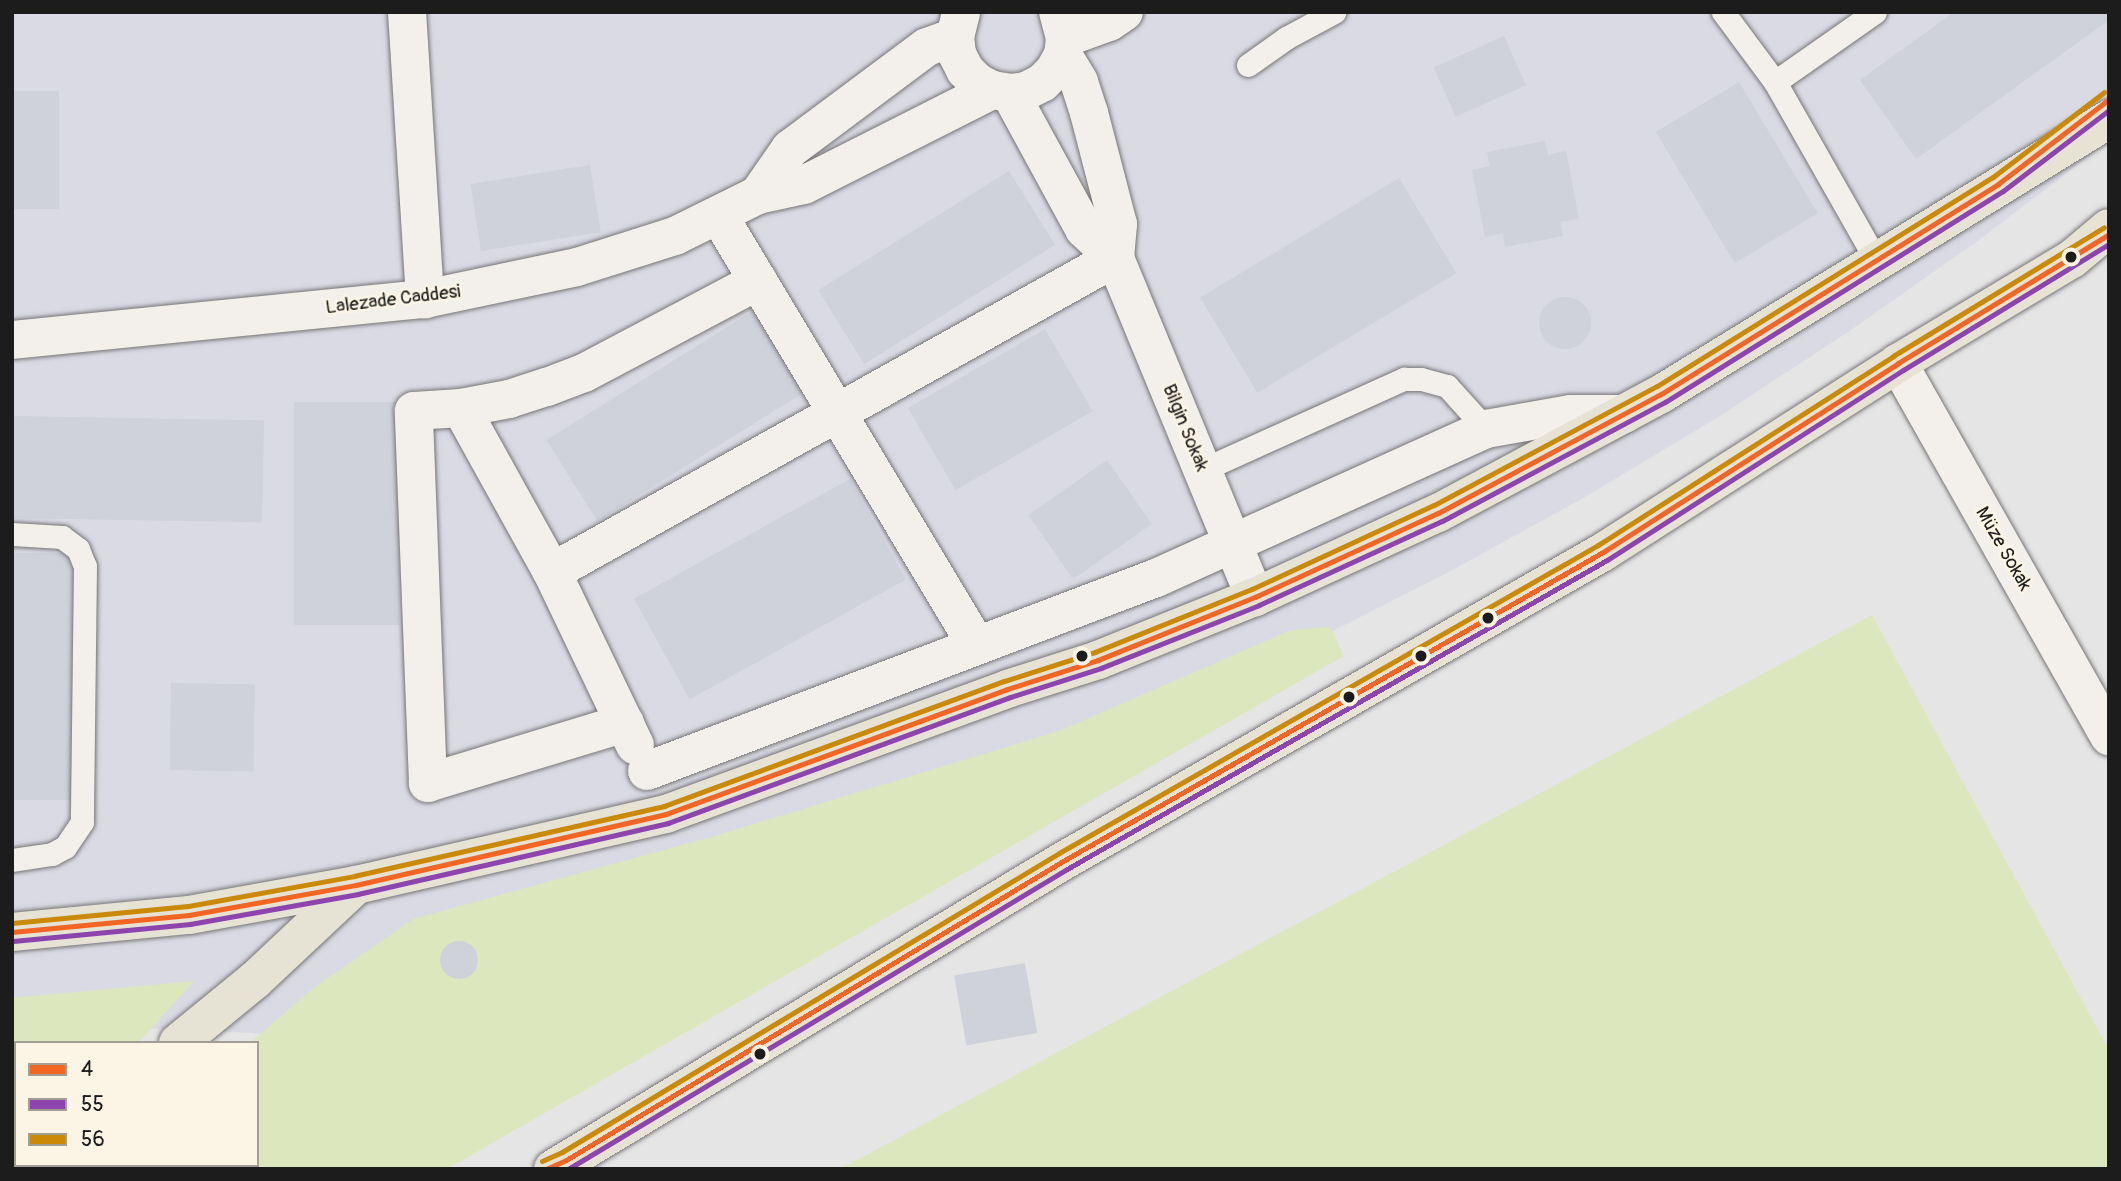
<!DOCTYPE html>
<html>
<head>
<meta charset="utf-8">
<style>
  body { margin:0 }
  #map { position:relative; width:2121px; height:1181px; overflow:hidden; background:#e6e5e6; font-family:Pangolin,sans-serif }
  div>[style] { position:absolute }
  .built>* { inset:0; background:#d9dae3 }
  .green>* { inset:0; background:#dde7bd }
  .building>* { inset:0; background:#cfd1db; transform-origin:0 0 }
  .round { border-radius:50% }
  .roads { filter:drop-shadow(0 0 2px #777677) drop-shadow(0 0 2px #777677) }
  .lane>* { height:23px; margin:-11.5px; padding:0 11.5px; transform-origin:11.5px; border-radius:11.5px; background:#f3f0eb }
  .street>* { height:38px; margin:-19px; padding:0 19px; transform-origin:19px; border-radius:19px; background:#f3f0eb }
  .secondary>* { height:38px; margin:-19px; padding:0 19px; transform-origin:19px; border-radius:19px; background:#f3f0eb }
  .primary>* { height:38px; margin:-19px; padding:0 19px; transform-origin:19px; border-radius:19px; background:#e6e2d4 }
  .bus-1>* { height:5px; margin:-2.5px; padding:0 2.5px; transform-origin:2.5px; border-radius:2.5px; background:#f26522 }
  .bus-2>* { height:5px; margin:-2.5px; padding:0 2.5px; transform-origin:2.5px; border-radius:2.5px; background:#8e44ad }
  .bus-3>* { height:5px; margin:-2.5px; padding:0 2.5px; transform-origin:2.5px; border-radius:2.5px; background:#cb8a06 }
  .dots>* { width:19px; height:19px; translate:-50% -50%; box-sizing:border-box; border:4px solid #fcf5e5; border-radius:50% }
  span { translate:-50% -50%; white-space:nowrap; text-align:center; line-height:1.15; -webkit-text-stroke:5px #fcf5e5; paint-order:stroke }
  .street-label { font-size:19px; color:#1c1c1c }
  .frame { position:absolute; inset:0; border:14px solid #1c1c1c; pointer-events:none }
  .legend { position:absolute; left:14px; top:1041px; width:245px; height:126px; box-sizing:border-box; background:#fcf5e5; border:2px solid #a29e95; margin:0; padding:9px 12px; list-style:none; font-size:21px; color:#1c1c1c }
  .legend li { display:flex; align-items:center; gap:14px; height:35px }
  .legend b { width:35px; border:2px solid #a29e95 }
</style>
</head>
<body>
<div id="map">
  <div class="built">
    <div style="clip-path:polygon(12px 12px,2109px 12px,2109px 141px,1979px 240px,1851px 330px,1720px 416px,1585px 497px,1447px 573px,1307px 644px,403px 1040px,12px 1022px)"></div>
  </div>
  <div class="green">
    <div style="clip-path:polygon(1872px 615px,2109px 1050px,2109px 1169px,840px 1169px)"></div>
    <div style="clip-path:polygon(1330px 627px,1344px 656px,447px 1169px,142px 1169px,142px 1165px,257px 1165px,257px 1043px,250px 1043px,311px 990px,413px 919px,711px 837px,1059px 731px,1291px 630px)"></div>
    <div style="clip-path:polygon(194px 981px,138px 1043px,16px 1043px,16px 1123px,12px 1122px,12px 998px)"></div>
  </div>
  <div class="building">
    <div style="clip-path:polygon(1954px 12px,2109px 12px,2109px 20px,1916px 159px,1860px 80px)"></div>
    <div style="left:1504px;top:36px;width:54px;height:77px;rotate:66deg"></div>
    <div style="left:1739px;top:82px;width:153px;height:97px;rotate:59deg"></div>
    <div style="left:59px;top:91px;width:118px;height:47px;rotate:90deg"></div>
    <div style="clip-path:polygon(1545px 141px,1548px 155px,1566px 151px,1579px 219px,1561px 222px,1563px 236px,1505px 247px,1503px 233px,1485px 237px,1472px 170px,1490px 166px,1487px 152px)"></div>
    <div style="left:590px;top:165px;width:68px;height:121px;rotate:81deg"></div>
    <div style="left:1009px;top:171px;width:87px;height:225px;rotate:58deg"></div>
    <div style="left:1399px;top:178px;width:111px;height:232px;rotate:59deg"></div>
    <div class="round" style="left:1539px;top:297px;width:52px;height:52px"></div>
    <div style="left:756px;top:309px;width:96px;height:247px;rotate:58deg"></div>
    <div style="left:1045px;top:329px;width:95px;height:158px;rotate:60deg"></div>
    <div style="left:294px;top:402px;width:105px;height:223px"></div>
    <div style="left:12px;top:416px;width:252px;height:102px;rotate:1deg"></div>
    <div style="left:1107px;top:460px;width:78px;height:96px;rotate:55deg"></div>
    <div style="left:850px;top:479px;width:115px;height:247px;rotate:61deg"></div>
    <div style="left:74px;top:553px;width:247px;height:62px;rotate:90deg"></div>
    <div style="left:171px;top:683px;width:84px;height:87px;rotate:1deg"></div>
    <div class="round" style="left:440px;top:941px;width:38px;height:38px"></div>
    <div style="left:1025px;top:963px;width:71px;height:72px;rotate:80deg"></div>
  </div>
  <div class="roads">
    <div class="lane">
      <div style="left:1723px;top:12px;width:87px;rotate:53.4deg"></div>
      <div style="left:1775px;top:82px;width:205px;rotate:60.4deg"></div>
      <div style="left:1248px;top:65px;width:47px;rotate:-35.4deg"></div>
      <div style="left:1286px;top:38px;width:55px;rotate:-28.4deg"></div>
      <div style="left:1775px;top:82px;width:122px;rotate:-35deg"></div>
      <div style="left:1202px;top:470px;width:222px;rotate:-24.3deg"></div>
      <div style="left:1404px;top:379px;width:17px"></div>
      <div style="left:1421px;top:379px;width:27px;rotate:15deg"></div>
      <div style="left:1447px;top:386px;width:58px;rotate:47.8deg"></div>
      <div style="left:12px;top:534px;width:50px;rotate:3.4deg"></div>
      <div style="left:62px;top:537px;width:20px;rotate:37deg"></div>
      <div style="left:78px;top:549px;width:18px;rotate:68deg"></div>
      <div style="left:85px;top:566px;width:256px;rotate:90.7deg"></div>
      <div style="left:82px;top:822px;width:30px;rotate:124deg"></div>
      <div style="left:65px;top:847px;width:15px;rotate:152deg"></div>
      <div style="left:52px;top:854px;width:40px;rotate:171.5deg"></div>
    </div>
    <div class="street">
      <div style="left:407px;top:12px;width:288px;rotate:86.4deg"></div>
      <div style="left:1063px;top:55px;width:31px;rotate:59deg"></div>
      <div style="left:1079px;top:82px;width:33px;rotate:72deg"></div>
      <div style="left:1089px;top:113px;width:115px;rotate:75.4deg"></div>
      <div style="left:1118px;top:224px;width:34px;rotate:95deg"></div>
      <div style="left:1010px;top:93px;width:155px;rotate:61.4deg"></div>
      <div style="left:1084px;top:229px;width:42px;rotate:43.1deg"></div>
      <div style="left:1115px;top:258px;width:367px;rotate:67.6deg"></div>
      <div style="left:719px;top:216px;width:501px;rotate:59.04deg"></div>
      <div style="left:1898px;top:363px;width:429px;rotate:60.5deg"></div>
      <div style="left:461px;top:408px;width:188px;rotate:61deg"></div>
      <div style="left:552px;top:572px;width:192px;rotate:64.4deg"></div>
      <div style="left:552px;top:572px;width:645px;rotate:-29.15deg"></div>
      <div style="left:625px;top:723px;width:206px;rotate:163.1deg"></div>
      <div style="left:428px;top:783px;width:372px;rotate:-92.2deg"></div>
      <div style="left:414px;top:411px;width:47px;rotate:-3.7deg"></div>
      <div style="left:461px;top:408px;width:49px;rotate:-10.6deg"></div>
      <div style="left:509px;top:399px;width:40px;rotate:-18deg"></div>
      <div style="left:547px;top:387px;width:40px;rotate:-21deg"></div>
      <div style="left:584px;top:373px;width:197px;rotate:-27.9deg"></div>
      <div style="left:647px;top:771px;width:544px;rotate:-20.77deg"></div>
      <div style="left:1156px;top:578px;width:362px;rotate:-24.3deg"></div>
      <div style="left:1486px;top:429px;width:86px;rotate:-10deg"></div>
      <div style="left:1571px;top:414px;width:53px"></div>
    </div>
    <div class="secondary">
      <div style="left:961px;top:13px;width:25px;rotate:104deg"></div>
      <div style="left:955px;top:37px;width:17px;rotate:83deg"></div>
      <div style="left:957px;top:54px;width:18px;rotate:63deg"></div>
      <div style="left:965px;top:70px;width:17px;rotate:45deg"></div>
      <div style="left:977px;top:82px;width:17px;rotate:28deg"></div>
      <div style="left:992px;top:90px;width:18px;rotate:9deg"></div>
      <div style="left:1010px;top:93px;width:16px;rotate:-7deg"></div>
      <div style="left:1026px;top:91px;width:18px;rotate:-27deg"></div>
      <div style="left:1042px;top:83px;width:17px;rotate:-45deg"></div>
      <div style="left:1054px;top:71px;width:18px;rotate:-61deg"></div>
      <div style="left:1063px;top:55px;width:17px;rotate:-83deg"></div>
      <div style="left:1065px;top:38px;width:27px;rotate:-105deg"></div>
      <div style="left:1065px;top:38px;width:47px;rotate:-20deg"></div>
      <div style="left:1109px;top:22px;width:18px;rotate:-34deg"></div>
      <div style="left:758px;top:195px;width:56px;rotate:-55.2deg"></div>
      <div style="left:790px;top:149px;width:171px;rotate:-36.7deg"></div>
      <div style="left:927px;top:47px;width:30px;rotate:-20deg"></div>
      <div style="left:12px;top:340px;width:415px;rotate:-5.7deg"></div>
      <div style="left:425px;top:299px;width:155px;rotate:-11.9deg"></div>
      <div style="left:577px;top:267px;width:103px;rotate:-17.6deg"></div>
      <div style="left:675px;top:236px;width:93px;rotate:-26.3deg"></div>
      <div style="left:758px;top:195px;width:47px;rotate:-12.3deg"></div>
      <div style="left:804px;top:185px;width:211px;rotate:-26.8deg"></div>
    </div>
    <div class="primary">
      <div style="left:12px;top:932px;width:178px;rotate:-5.5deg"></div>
      <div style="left:189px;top:915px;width:170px;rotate:-10.2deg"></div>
      <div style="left:356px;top:885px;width:318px;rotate:-12.9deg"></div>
      <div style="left:666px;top:814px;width:363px;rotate:-20.1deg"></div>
      <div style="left:1007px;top:689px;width:96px;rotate:-17.7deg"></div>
      <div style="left:1098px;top:660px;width:169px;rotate:-21.9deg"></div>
      <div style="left:1255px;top:597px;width:201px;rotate:-24.7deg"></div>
      <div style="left:1438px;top:513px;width:253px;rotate:-28.1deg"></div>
      <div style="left:1661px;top:394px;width:526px;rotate:-31.54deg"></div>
      <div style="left:178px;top:1043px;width:99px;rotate:-39.3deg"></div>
      <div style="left:255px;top:980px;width:139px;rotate:-43.2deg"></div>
      <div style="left:85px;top:1169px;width:4px;rotate:-63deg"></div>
      <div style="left:553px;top:1169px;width:596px;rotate:-31.13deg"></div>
      <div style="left:1063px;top:861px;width:622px;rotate:-29.78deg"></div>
      <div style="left:1603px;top:552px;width:350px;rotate:-32.6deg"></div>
      <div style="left:1898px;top:363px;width:203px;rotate:-30.9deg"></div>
      <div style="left:2072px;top:259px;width:48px;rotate:-40deg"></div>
    </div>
  </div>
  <div class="bus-1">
    <div style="left:12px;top:932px;width:178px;rotate:-5.5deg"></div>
    <div style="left:189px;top:915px;width:170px;rotate:-10.2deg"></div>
    <div style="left:356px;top:885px;width:318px;rotate:-12.9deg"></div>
    <div style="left:666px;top:814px;width:363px;rotate:-20.1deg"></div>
    <div style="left:1007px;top:689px;width:96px;rotate:-17.7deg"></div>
    <div style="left:1098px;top:660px;width:169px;rotate:-21.9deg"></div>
    <div style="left:1255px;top:597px;width:201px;rotate:-24.7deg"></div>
    <div style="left:1438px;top:513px;width:253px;rotate:-28.1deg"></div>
    <div style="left:1661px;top:394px;width:397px;rotate:-31.9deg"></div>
    <div style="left:1998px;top:184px;width:140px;rotate:-37.4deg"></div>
    <div style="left:546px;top:1169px;width:22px;rotate:-24deg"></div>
    <div style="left:566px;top:1160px;width:580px;rotate:-31.03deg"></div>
    <div style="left:1063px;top:861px;width:622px;rotate:-29.78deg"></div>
    <div style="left:1603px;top:552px;width:350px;rotate:-32.6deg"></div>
    <div style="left:1898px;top:363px;width:247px;rotate:-31.4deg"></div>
  </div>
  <div class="bus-2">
    <div style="left:13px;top:941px;width:178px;rotate:-5.5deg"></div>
    <div style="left:190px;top:924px;width:171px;rotate:-10.1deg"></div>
    <div style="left:358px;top:894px;width:318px;rotate:-12.9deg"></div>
    <div style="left:668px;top:823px;width:364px;rotate:-20.2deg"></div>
    <div style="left:1010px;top:697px;width:96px;rotate:-17.7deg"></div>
    <div style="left:1101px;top:668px;width:170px;rotate:-21.7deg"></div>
    <div style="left:1259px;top:605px;width:201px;rotate:-24.7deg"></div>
    <div style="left:1442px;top:521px;width:253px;rotate:-28.1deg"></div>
    <div style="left:1665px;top:402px;width:398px;rotate:-32deg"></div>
    <div style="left:2003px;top:191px;width:133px;rotate:-37.4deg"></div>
    <div style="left:568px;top:1169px;width:582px;rotate:-31.01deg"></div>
    <div style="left:1067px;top:869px;width:622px;rotate:-29.78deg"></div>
    <div style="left:1607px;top:560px;width:352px;rotate:-32.7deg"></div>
    <div style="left:1903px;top:370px;width:241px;rotate:-31.5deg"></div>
  </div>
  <div class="bus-3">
    <div style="left:12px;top:923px;width:177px;rotate:-5.5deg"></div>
    <div style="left:188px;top:906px;width:169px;rotate:-10.2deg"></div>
    <div style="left:354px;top:876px;width:318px;rotate:-12.7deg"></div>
    <div style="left:664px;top:806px;width:362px;rotate:-20.2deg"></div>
    <div style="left:1004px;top:681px;width:96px;rotate:-17.7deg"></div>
    <div style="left:1095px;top:652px;width:169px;rotate:-21.9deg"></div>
    <div style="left:1252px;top:589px;width:200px;rotate:-24.8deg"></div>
    <div style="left:1434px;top:505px;width:253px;rotate:-28.1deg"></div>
    <div style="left:1657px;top:386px;width:396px;rotate:-31.9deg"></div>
    <div style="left:1993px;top:177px;width:140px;rotate:-37.4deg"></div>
    <div style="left:542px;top:1161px;width:22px;rotate:-24deg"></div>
    <div style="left:562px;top:1152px;width:580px;rotate:-31.03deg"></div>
    <div style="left:1059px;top:853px;width:621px;rotate:-29.74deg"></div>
    <div style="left:1598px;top:545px;width:350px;rotate:-32.6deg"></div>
    <div style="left:1893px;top:356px;width:247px;rotate:-31.4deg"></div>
  </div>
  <div class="dots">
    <div style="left:2071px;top:257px;background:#1c1c1c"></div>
    <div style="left:1488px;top:618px;background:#1c1c1c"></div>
    <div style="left:1082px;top:656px;background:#1c1c1c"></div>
    <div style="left:1421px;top:656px;background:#1c1c1c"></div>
    <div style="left:1349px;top:697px;background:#1c1c1c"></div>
    <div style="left:760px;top:1054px;background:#1c1c1c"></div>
  </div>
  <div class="street-label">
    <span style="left:393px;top:300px;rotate:-7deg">Lalezade Caddesi</span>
    <span style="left:1185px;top:428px;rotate:68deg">Bilgin Sokak</span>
    <span style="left:2003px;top:549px;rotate:60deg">Müze Sokak</span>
  </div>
  <div class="frame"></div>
  <ul class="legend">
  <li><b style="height:9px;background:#f26522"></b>4</li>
  <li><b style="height:9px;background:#8e44ad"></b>55</li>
  <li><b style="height:9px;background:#cb8a06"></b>56</li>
  </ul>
</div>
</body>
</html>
